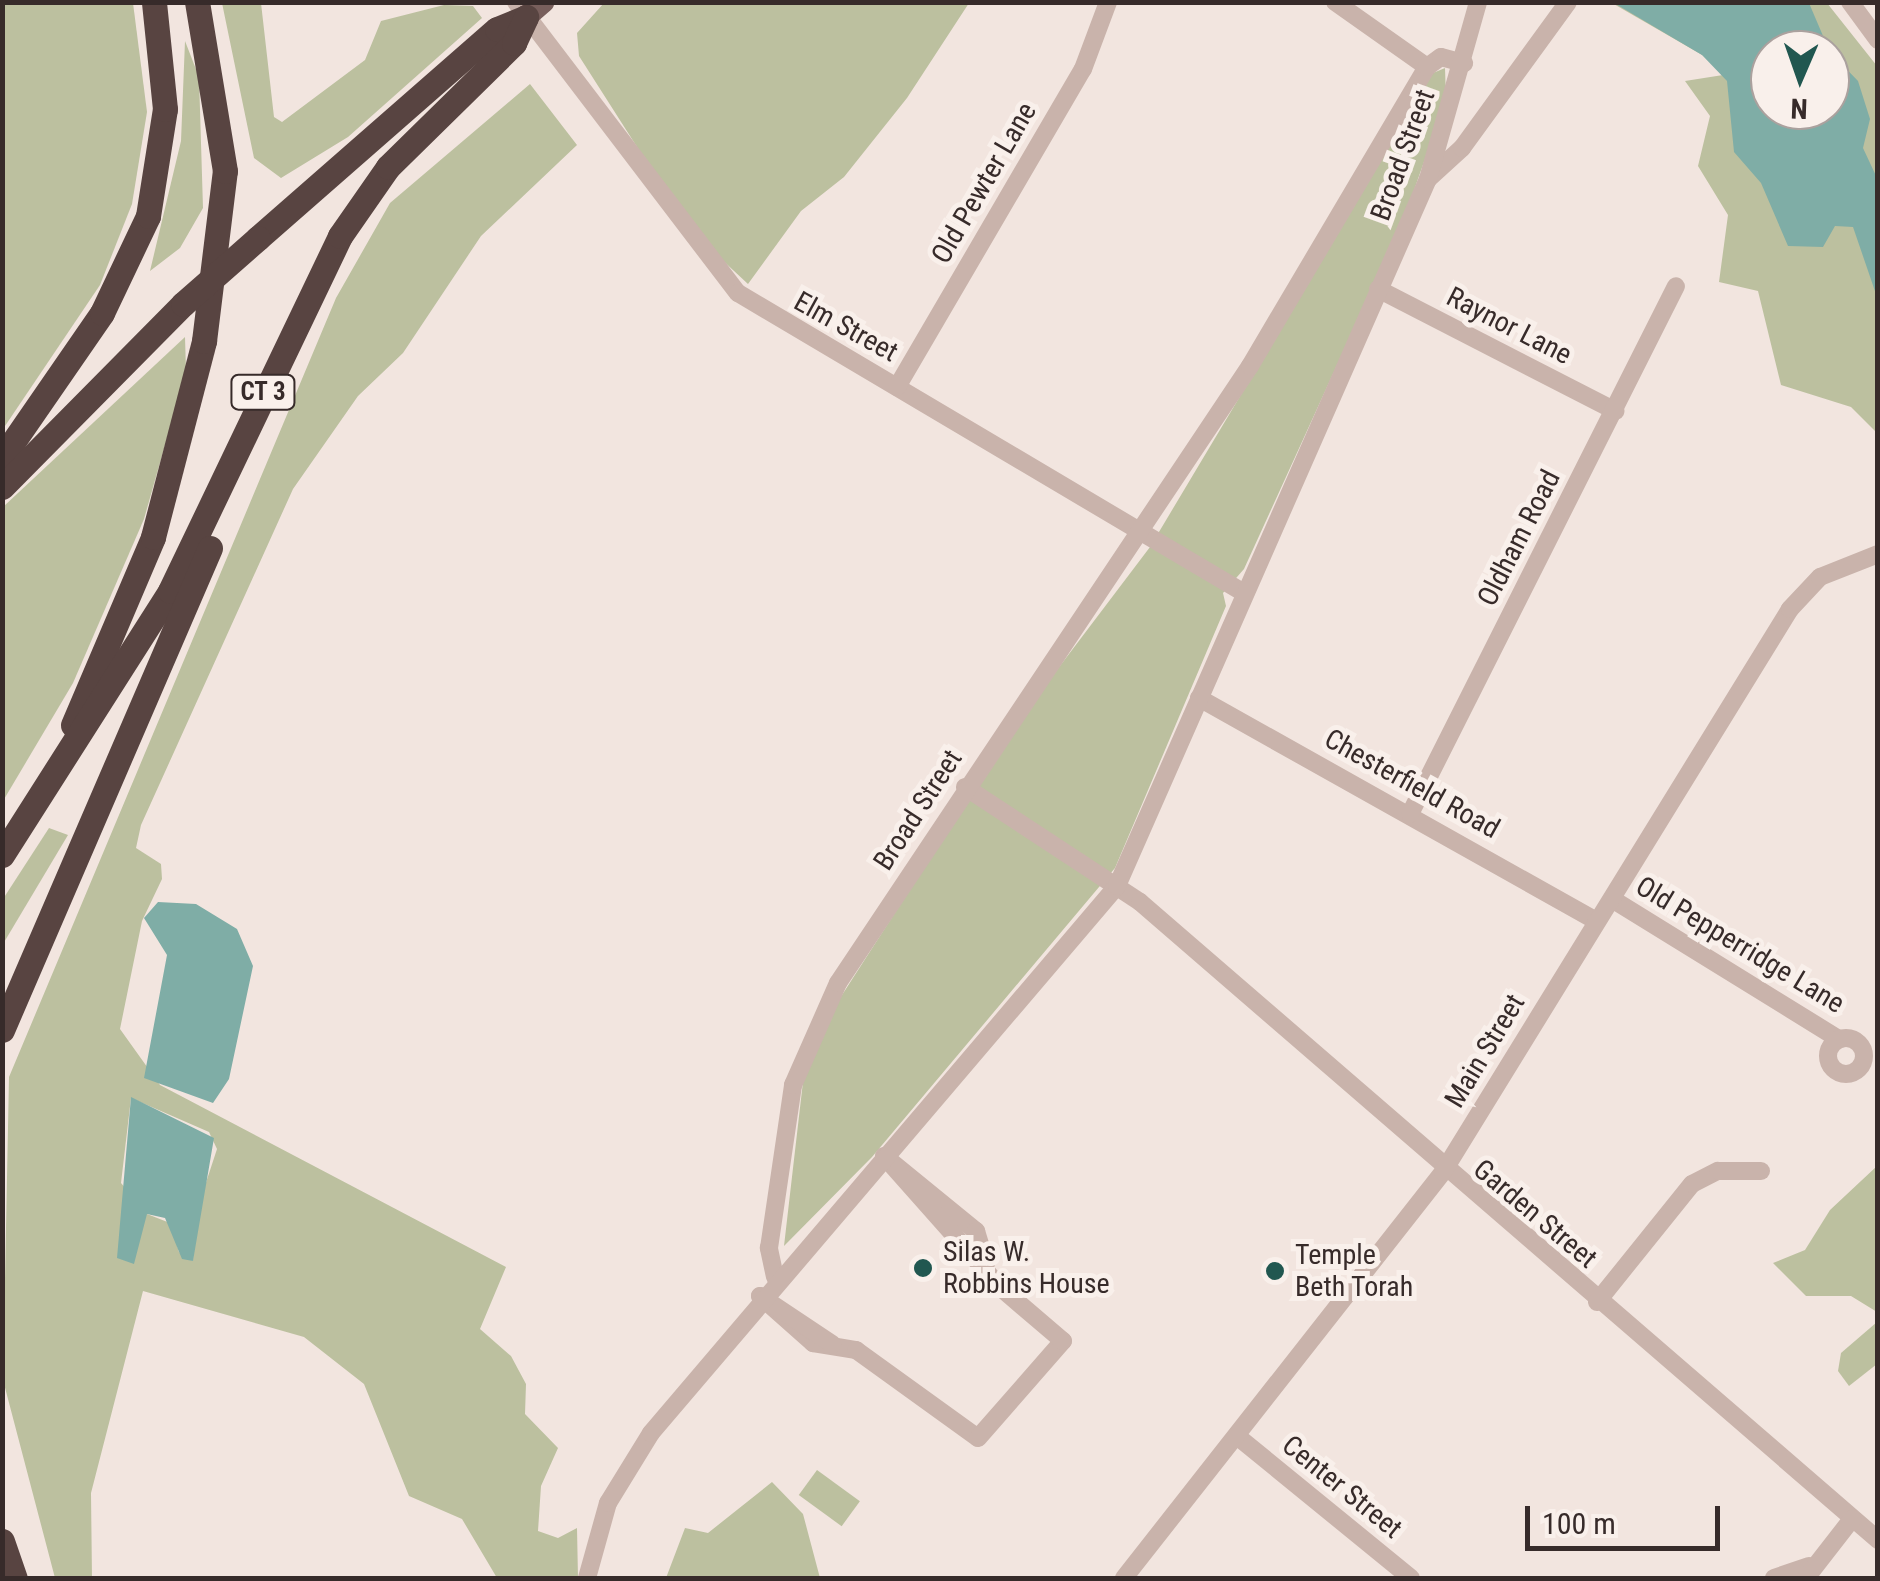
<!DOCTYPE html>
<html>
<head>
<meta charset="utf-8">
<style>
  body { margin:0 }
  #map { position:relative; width:1880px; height:1581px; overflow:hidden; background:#f2e5df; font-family:"Roboto Condensed",sans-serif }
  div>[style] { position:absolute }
  .green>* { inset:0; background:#bcc09f; transform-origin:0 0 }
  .water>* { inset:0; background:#7fada6 }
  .minor>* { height:18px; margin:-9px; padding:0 9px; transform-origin:9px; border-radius:9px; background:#c9b3ab }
  .minor>.ring { margin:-9px; padding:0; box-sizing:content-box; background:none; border:18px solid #c9b3ab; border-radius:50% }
  .major>* { height:22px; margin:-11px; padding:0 11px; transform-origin:11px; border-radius:11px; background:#785f5c }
  .highway>* { height:25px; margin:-12.5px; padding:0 12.5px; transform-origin:12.5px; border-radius:12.5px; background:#584441 }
  .highway-bridge>* { height:25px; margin:-12.5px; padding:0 12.5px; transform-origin:12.5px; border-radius:12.5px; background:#584441 }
  .dots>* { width:28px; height:28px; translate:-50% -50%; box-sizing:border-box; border:5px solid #f9f0eb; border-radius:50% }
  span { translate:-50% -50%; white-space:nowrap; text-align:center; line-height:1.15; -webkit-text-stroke:10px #f9f0eb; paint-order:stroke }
  .shield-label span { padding:2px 8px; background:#f9f0eb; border:2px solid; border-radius:8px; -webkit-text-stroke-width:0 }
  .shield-label { font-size:25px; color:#372b2a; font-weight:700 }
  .street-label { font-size:28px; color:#372b2a }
  .poi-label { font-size:28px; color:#372b2a }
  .left { translate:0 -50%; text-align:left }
  .frame { position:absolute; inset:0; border:5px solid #372b2a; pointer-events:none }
  .north { position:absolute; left:1750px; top:30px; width:100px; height:100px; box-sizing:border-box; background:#f9f0eb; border:2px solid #aba19e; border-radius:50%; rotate:182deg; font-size:28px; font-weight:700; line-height:40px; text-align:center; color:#372b2a }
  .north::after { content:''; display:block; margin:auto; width:35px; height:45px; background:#215750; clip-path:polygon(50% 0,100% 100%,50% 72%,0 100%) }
  .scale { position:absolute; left:1525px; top:1506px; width:195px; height:45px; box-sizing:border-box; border:5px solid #372b2a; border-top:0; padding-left:12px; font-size:30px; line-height:35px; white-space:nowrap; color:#372b2a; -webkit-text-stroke:8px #f9f0eb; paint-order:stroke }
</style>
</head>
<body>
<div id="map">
  <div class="green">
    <div style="clip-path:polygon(3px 2px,133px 3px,147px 112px,132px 204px,100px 285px,3px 429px)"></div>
    <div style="clip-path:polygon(222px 3px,261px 3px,274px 117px,282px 122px,365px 60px,381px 21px,444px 5px,473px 6px,482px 18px,348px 137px,281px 178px,254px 158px)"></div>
    <div style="clip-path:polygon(604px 3px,969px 3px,907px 98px,844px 177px,801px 211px,748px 284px,690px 230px,579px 56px,577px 33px)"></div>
    <div style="clip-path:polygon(evenodd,1612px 3px,1827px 3px,1877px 66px,1877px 433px,1851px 407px,1781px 385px,1758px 291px,1719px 282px,1728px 215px,1698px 166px,1710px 116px,1685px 81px,1723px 75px,1723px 67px,1612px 3px,1770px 50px,1830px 50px,1830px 110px,1770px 110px,1770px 50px)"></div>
    <div style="clip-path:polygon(185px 41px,199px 77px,203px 208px,180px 248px,150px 271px,181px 141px)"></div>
    <div style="clip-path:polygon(1445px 68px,1446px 99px,1405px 216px,1244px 569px,1223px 593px,1226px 606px,1115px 868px,872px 1157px,784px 1246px,804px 1073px,824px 1023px,1019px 720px,1150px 547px,1433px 73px)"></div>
    <div style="clip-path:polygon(evenodd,530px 84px,577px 145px,481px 236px,403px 353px,358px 396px,293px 489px,141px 825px,136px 848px,161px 864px,162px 879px,142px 921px,120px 1029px,160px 1085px,506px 1267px,480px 1329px,511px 1356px,526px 1384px,525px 1414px,558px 1448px,541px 1486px,538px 1531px,558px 1538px,577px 1528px,578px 1578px,497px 1578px,462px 1519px,409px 1496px,364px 1384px,304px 1337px,143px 1291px,91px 1493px,92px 1578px,55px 1578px,3px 1380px,9px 1077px,336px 298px,390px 203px,530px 84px,131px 1098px,209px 1132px,217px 1149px,194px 1219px,193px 1261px,179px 1252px,170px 1223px,147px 1214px,121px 1183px,131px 1098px)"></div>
    <div style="clip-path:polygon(185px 337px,186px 371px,144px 519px,73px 683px,3px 801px,3px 507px)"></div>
    <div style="clip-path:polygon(49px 828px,68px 835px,3px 944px,3px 899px)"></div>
    <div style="clip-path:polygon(1877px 1166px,1877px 1312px,1851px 1296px,1806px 1296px,1773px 1263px,1805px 1250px,1830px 1210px)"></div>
    <div style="clip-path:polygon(1877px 1322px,1877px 1364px,1849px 1386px,1838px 1371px,1841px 1353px)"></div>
    <div style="left:817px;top:1470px;width:53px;height:31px;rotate:36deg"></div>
    <div style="clip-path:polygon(772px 1482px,803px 1514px,820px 1578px,666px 1578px,685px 1528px,708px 1533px)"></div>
  </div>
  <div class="water">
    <div style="clip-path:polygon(1614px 3px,1809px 3px,1829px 50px,1770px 50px,1770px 110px,1830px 110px,1830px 52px,1858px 81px,1870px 119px,1863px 148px,1877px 178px,1877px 297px,1853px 227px,1835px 226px,1823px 247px,1788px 246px,1761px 183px,1734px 152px,1727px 81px,1702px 55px)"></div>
    <div style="clip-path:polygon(158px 902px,196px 904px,237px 929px,253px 966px,229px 1079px,213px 1103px,144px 1078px,167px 955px,144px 918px)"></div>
    <div style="clip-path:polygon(131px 1097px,214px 1138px,193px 1261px,182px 1259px,165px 1218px,147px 1214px,134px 1264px,117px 1258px)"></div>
  </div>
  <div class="minor">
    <div style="left:516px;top:2px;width:366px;rotate:52.7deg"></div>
    <div style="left:738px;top:293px;width:588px;rotate:30.66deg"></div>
    <div style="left:1335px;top:2px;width:113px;rotate:35.2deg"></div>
    <div style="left:1850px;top:2px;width:47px;rotate:53.6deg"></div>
    <div style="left:1428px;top:179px;width:46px;rotate:-42.4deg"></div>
    <div style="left:1462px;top:148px;width:180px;rotate:-54deg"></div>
    <div style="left:1378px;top:289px;width:267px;rotate:27.2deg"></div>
    <div style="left:897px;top:387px;width:368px;rotate:-59.7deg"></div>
    <div style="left:1083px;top:69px;width:72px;rotate:-69.5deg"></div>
    <div style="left:1199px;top:698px;width:456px;rotate:29.3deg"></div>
    <div style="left:965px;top:787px;width:209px;rotate:33.3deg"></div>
    <div style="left:1140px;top:902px;width:976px;rotate:40.84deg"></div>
    <div style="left:1410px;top:814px;width:591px;rotate:-63.26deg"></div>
    <div style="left:1612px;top:899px;width:267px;rotate:31.7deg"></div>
    <div class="ring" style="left:1828px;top:1038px;width:18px;height:18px"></div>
    <div style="left:884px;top:1156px;width:119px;rotate:39.2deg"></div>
    <div style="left:976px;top:1231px;width:34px;rotate:73deg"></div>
    <div style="left:775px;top:1277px;width:30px;rotate:-102deg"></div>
    <div style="left:769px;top:1248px;width:165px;rotate:-81.6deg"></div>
    <div style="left:793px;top:1085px;width:111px;rotate:-66.2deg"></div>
    <div style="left:838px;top:983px;width:742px;rotate:-56.27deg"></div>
    <div style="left:1250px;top:366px;width:347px;rotate:-59.4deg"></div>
    <div style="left:1427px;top:67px;width:17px;rotate:-36deg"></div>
    <div style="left:1441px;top:57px;width:24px;rotate:15deg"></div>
    <div style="left:760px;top:1296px;width:71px;rotate:41.6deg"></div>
    <div style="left:813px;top:1343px;width:44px;rotate:9.2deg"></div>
    <div style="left:856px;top:1350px;width:150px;rotate:35.8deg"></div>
    <div style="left:978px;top:1438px;width:129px;rotate:-48.8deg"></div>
    <div style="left:1063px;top:1341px;width:82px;rotate:-139.5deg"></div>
    <div style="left:1001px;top:1288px;width:176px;rotate:-131.6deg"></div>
    <div style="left:760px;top:1296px;width:87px;rotate:33.7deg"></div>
    <div style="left:1597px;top:1302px;width:151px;rotate:-51.2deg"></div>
    <div style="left:1692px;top:1184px;width:29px;rotate:-27deg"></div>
    <div style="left:1718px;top:1171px;width:43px"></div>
    <div style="left:1238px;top:1437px;width:223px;rotate:39.2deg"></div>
    <div style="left:587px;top:1578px;width:78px;rotate:-74.4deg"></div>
    <div style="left:608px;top:1503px;width:82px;rotate:-58.4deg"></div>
    <div style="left:651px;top:1433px;width:719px;rotate:-49.57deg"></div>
    <div style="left:1117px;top:886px;width:772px;rotate:-66.26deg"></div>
    <div style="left:1428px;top:179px;width:184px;rotate:-74.2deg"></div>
    <div style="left:1124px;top:1578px;width:516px;rotate:-51.84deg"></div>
    <div style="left:1443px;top:1172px;width:661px;rotate:-58.35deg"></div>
    <div style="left:1790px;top:609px;width:44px;rotate:-46.8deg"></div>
    <div style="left:1820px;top:577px;width:62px;rotate:-21.6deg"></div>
    <div style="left:1774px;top:1578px;width:37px;rotate:-19deg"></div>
    <div style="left:1806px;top:1578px;width:75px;rotate:-52.1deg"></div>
  </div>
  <div class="major">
    <div style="left:526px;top:17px;width:23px;rotate:-41deg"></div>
  </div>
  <div class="highway">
    <div style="left:258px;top:238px;width:317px;rotate:-41.2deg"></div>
    <div style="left:497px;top:29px;width:31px;rotate:-22deg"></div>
    <div style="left:2px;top:458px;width:176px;rotate:-55.4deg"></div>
    <div style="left:102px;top:313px;width:107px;rotate:-64.6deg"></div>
    <div style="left:148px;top:216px;width:108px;rotate:-81deg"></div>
    <div style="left:165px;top:109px;width:108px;rotate:-95.9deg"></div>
    <div style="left:2px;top:487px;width:257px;rotate:-45.3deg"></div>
    <div style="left:73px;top:725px;width:204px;rotate:-66.9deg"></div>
    <div style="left:153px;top:537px;width:203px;rotate:-75.4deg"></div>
    <div style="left:204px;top:341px;width:171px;rotate:-83deg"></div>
    <div style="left:225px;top:171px;width:171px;rotate:-99.4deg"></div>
    <div style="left:2px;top:855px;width:313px;rotate:-57.5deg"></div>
    <div style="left:170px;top:591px;width:394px;rotate:-64.4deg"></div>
    <div style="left:340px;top:236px;width:84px;rotate:-55.2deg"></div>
    <div style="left:388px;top:167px;width:177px;rotate:-44.5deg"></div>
    <div style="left:514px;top:43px;width:29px;rotate:-65deg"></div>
    <div style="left:2px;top:1030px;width:525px;rotate:-66.66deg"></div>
    <div style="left:2px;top:1541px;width:39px;rotate:71deg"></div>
  </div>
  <div class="highway-bridge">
    <div style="left:183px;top:304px;width:100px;rotate:-41.3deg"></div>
  </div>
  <div class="dots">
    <div style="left:923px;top:1268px;background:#215750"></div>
    <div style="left:1275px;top:1271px;background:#215750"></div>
  </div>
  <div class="shield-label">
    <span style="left:263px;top:392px">CT 3</span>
  </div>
  <div class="street-label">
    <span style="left:1403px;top:155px;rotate:-70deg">Broad Street</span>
    <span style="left:984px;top:183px;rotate:-60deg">Old Pewter Lane</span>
    <span style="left:1509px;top:326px;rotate:27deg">Raynor Lane</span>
    <span style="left:846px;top:327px;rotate:29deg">Elm Street</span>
    <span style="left:1519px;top:538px;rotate:-63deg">Oldham Road</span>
    <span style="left:1412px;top:784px;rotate:29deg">Chesterfield Road</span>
    <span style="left:918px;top:810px;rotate:-57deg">Broad Street</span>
    <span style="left:1740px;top:945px;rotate:31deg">Old Pepperridge Lane</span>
    <span style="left:1485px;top:1051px;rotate:-59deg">Main Street</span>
    <span style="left:1535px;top:1214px;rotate:40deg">Garden Street</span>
    <span style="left:1342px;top:1487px;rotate:39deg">Center Street</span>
  </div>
  <div class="poi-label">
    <span class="left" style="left:943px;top:1268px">Silas W.<br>Robbins House</span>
    <span class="left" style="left:1295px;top:1271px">Temple<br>Beth Torah</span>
  </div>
  <div class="frame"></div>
  <div class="north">N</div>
  <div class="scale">100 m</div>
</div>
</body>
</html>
